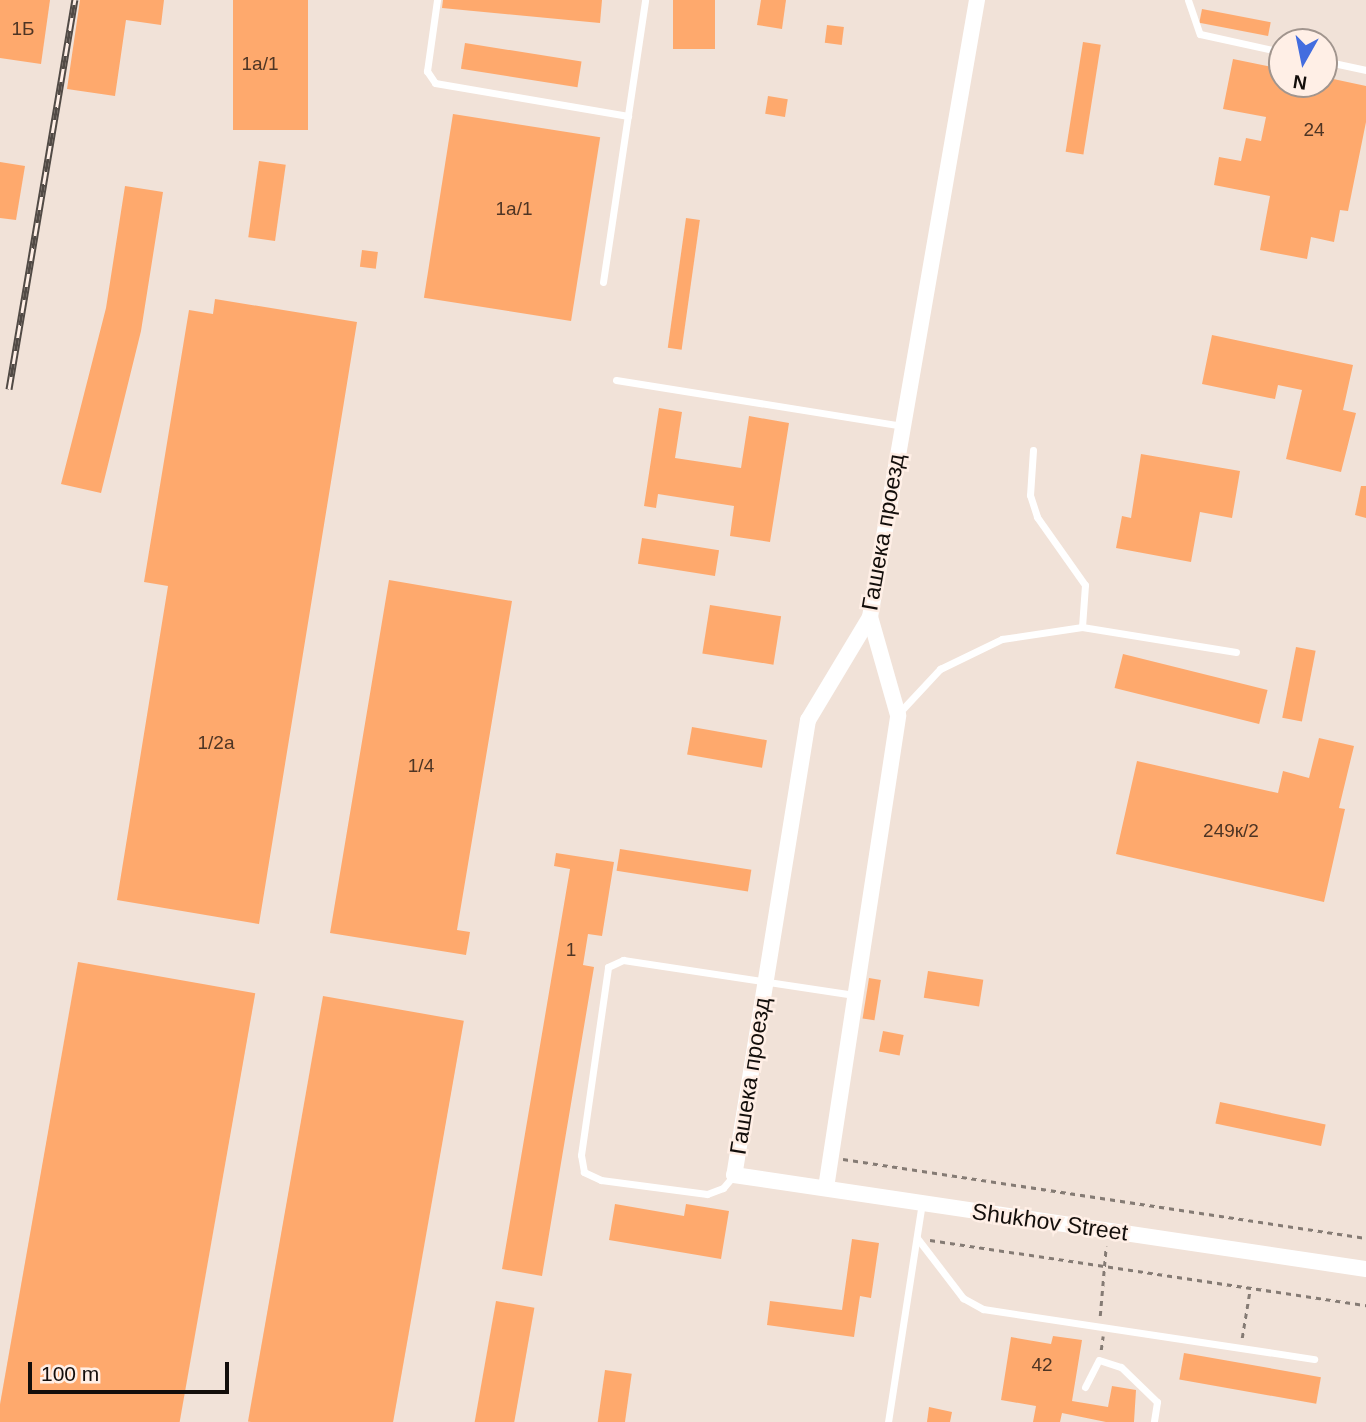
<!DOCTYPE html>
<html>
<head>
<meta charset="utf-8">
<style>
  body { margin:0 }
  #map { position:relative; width:1366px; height:1422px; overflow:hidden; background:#f1e2d8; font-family:Arial,sans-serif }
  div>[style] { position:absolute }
  .building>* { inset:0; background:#fea96d; transform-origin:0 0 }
  .path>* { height:2.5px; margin-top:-1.25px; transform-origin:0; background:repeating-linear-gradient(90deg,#857b74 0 5px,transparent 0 10px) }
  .service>* { height:7px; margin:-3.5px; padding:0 3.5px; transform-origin:3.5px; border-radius:3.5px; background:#fff }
  .tertiary>* { height:16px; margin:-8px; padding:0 8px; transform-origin:8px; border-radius:8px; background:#fff }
  .rail>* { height:7px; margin-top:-3.5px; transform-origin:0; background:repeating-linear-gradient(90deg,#ffefe6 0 13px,#514a45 0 26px); box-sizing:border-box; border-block:2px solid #514a45 }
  span { translate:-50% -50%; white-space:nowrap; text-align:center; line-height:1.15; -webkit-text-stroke:5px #ffefe6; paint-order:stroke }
  .number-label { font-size:19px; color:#4e3524 }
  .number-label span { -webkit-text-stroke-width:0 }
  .street-label { font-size:23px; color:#130e0b }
  .north { position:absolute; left:1268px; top:28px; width:70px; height:70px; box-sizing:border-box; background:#ffefe6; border:2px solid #a1958e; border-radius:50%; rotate:189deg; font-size:19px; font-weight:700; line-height:28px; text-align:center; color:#130e0b }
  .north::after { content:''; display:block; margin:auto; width:24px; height:32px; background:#436ddf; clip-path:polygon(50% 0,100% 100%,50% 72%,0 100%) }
  .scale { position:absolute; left:28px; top:1362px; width:201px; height:32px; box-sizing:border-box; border:4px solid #130e0b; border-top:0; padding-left:9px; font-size:21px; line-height:24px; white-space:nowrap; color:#130e0b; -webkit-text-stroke:5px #ffefe6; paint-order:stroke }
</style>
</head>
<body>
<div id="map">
  <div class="building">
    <div style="clip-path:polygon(0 0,50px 0,41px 64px,0 58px)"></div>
    <div style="clip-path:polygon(80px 0,164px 0,161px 25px,126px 20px,115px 96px,67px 89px)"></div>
    <div style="left:233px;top:0;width:75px;height:130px"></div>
    <div style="clip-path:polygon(443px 0,602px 0,600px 23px,442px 8px)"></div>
    <div style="left:673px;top:0;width:42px;height:49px"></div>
    <div style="clip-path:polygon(761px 0,786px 0,782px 29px,757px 25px)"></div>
    <div style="left:1202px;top:9px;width:70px;height:14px;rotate:11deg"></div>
    <div style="left:827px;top:25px;width:17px;height:18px;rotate:7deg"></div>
    <div style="left:1083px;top:42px;width:18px;height:111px;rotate:9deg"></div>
    <div style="left:465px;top:43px;width:118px;height:26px;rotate:9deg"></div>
    <div style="clip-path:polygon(1233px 59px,1282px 69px,1282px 84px,1324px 84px,1324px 77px,1366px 86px,1366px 122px,1348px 211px,1340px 210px,1334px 242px,1311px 237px,1307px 259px,1260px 250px,1270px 196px,1214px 185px,1219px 157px,1241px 161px,1246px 138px,1261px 141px,1266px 117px,1223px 109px)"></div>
    <div style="left:768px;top:96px;width:20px;height:18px;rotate:9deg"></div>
    <div style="left:453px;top:114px;width:149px;height:186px;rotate:9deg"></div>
    <div style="left:259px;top:161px;width:27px;height:77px;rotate:8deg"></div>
    <div style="clip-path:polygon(0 162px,25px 166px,16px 220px,0 218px)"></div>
    <div style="clip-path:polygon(125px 186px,163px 192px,141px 331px,101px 493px,61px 484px,106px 308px)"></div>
    <div style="left:686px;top:218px;width:14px;height:131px;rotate:8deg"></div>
    <div style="left:362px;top:250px;width:16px;height:17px;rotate:7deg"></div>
    <div style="clip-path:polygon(215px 299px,357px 322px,259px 924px,117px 900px,168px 586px,144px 582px,189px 310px,213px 314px)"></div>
    <div style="clip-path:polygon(1212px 335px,1353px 365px,1343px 410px,1356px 413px,1341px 472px,1286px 459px,1302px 390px,1278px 385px,1275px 399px,1202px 384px)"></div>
    <div style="clip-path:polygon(659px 408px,682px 412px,675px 458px,741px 468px,749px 416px,789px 423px,770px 542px,730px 536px,734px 506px,658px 494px,656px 508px,644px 506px)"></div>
    <div style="clip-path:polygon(1141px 454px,1240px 471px,1232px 518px,1200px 512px,1191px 562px,1116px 548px,1122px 516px,1131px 518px)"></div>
    <div style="clip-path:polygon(1361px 486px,1366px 486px,1366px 518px,1355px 515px)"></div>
    <div style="left:642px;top:538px;width:78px;height:26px;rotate:9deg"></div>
    <div style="clip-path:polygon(389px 580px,512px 601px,457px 930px,470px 932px,466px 955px,330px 933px)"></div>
    <div style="left:710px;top:605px;width:72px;height:49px;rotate:9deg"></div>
    <div style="left:1296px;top:647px;width:20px;height:72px;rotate:11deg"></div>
    <div style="left:1123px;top:654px;width:149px;height:35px;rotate:14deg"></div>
    <div style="left:692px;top:727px;width:76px;height:28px;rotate:10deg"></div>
    <div style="clip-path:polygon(1319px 738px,1354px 746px,1339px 808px,1345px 809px,1324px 902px,1116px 854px,1137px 761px,1278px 793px,1283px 771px,1309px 778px)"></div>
    <div style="left:620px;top:849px;width:133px;height:22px;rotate:9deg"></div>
    <div style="clip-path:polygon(556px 853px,614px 862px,602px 936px,588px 934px,583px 965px,594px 967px,542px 1276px,502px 1269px,570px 869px,554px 866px)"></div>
    <div style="left:78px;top:962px;width:180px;height:467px;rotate:10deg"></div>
    <div style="left:928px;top:971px;width:56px;height:27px;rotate:9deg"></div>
    <div style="left:869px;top:978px;width:12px;height:41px;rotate:9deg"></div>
    <div style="left:323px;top:996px;width:143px;height:432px;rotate:10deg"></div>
    <div style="left:883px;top:1031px;width:21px;height:21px;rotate:11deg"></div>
    <div style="left:1220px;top:1102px;width:108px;height:22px;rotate:12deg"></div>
    <div style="clip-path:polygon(615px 1204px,684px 1216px,686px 1204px,729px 1211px,721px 1259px,609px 1240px)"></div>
    <div style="clip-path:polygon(852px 1239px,879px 1243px,871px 1298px,860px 1296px,854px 1337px,767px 1325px,770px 1301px,842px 1310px)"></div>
    <div style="left:496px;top:1301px;width:39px;height:123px;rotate:10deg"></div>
    <div style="clip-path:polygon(1053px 1336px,1082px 1340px,1072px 1401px,1108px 1407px,1112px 1386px,1136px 1390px,1134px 1422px,1106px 1422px,1062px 1413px,1060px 1422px,1033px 1422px,1036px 1406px,1001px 1400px,1011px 1337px,1051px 1344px)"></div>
    <div style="left:1184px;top:1353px;width:139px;height:27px;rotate:10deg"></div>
    <div style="left:605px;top:1370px;width:27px;height:53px;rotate:8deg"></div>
    <div style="clip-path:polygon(929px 1407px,952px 1412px,950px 1422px,927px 1422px)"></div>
  </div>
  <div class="path">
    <div style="left:843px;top:1159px;width:529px;rotate:8.59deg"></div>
    <div style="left:930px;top:1240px;width:441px;rotate:8.5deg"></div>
    <div style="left:1100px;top:1316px;width:70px;rotate:-85.1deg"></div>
    <div style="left:1242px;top:1338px;width:50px;rotate:-80.7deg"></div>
    <div style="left:1101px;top:1350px;width:14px;rotate:-82deg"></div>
  </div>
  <div class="service">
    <div style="left:437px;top:0;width:72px;rotate:98deg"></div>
    <div style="left:427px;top:71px;width:14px;rotate:56deg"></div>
    <div style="left:435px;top:83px;width:196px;rotate:9.7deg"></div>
    <div style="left:1188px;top:0;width:36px;rotate:71deg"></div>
    <div style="left:1200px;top:34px;width:84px;rotate:12.4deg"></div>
    <div style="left:1324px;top:61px;width:43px;rotate:12.1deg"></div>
    <div style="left:603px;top:282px;width:285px;rotate:-81.5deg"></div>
    <div style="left:616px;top:380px;width:290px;rotate:9.1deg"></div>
    <div style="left:1033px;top:450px;width:45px;rotate:93.8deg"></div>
    <div style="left:1030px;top:495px;width:23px;rotate:72deg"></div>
    <div style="left:1037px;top:517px;width:83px;rotate:54.8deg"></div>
    <div style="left:1085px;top:585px;width:42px;rotate:94.1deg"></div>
    <div style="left:898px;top:714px;width:62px;rotate:-47deg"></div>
    <div style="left:940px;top:669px;width:69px;rotate:-25.8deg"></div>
    <div style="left:1002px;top:639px;width:81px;rotate:-8.5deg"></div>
    <div style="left:1082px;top:627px;width:156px;rotate:9.2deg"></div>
    <div style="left:734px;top:1175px;width:17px;rotate:130deg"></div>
    <div style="left:723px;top:1188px;width:17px;rotate:159deg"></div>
    <div style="left:707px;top:1194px;width:107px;rotate:-172.5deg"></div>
    <div style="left:601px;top:1180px;width:19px;rotate:-155deg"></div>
    <div style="left:584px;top:1172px;width:17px;rotate:-100deg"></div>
    <div style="left:581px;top:1155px;width:190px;rotate:-81.8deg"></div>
    <div style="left:608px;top:967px;width:17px;rotate:-25deg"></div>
    <div style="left:623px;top:960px;width:234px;rotate:8.6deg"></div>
    <div style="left:917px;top:1238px;width:76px;rotate:52.5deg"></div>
    <div style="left:963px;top:1298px;width:23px;rotate:29deg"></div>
    <div style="left:983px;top:1309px;width:335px;rotate:8.6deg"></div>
    <div style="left:1085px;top:1387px;width:30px;rotate:-63deg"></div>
    <div style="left:1099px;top:1360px;width:23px;rotate:18deg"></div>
    <div style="left:1121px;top:1367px;width:50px;rotate:44.2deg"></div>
    <div style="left:1157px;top:1402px;width:20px;rotate:99deg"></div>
    <div style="left:888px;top:1422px;width:222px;rotate:-81.2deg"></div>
  </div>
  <div class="tertiary">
    <div style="left:977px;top:0;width:626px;rotate:99.84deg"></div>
    <div style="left:870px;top:617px;width:120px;rotate:121deg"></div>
    <div style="left:808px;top:720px;width:461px;rotate:99.2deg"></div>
    <div style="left:734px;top:1175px;width:639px;rotate:8.46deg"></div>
    <div style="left:826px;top:1188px;width:478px;rotate:-81.3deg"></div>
    <div style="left:898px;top:715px;width:102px;rotate:-105.9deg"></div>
  </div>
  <div class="rail">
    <div style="left:9px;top:389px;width:395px;rotate:-80.4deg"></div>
  </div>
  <div class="number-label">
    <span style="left:23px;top:29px">1Б</span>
    <span style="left:260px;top:64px">1а/1</span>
    <span style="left:1314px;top:130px">24</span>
    <span style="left:514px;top:209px">1а/1</span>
    <span style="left:216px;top:743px">1/2а</span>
    <span style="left:421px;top:766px">1/4</span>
    <span style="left:1231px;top:831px">249к/2</span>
    <span style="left:571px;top:950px">1</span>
    <span style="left:1042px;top:1365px">42</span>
  </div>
  <div class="street-label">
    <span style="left:883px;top:532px;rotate:-80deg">Гашека проезд</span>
    <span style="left:750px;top:1076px;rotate:-81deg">Гашека проезд</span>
    <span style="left:1050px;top:1222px;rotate:8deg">Shukhov Street</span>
  </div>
  <div class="north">N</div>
  <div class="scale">100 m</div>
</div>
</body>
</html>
